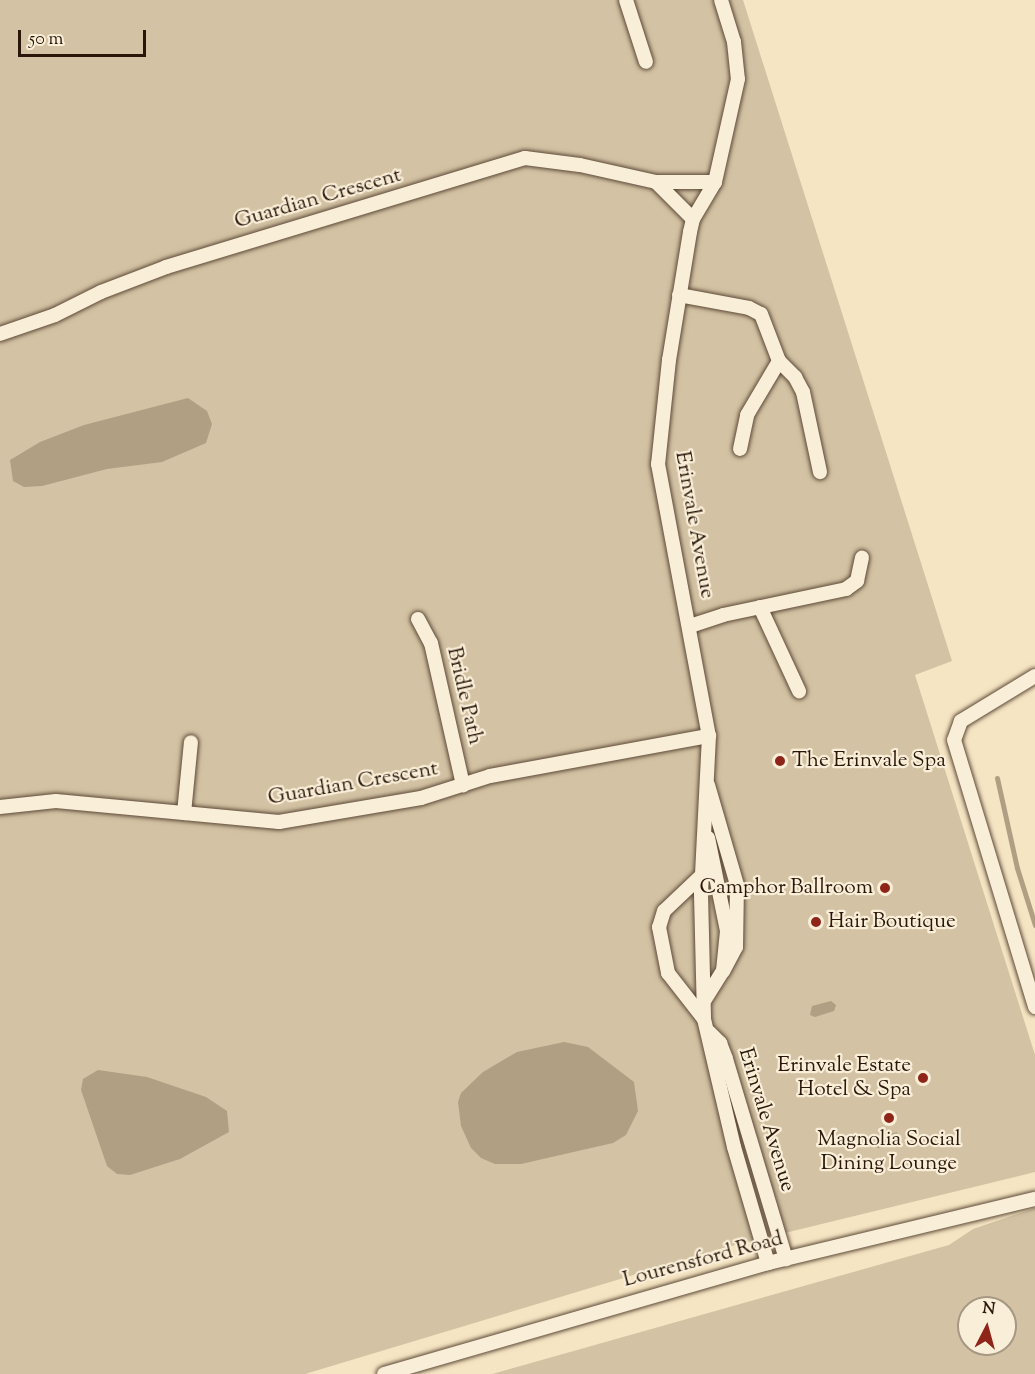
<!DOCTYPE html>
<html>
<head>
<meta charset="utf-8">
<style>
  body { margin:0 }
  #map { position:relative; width:1035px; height:1374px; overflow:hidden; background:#f6e5c3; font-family:"Sorts Mill Goudy",serif }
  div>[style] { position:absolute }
  .green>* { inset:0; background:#d3c2a3 }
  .water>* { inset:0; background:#b19f84; transform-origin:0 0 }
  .stream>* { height:5px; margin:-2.5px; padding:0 2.5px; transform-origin:2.5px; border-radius:2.5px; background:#b19f84 }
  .roads { filter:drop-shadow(0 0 2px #5d4a38) drop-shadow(0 0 2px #5d4a38) }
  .street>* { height:14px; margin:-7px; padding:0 7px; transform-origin:7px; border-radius:7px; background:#f9eed8 }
  .dots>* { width:16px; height:16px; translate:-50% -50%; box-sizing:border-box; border:3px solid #f9eed8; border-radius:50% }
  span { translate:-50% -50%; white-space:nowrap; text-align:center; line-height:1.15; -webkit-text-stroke:4.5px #f9eed8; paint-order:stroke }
  .street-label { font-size:21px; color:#2a1709 }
  .poi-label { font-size:21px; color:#2a1709 }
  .left { translate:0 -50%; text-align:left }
  .right { translate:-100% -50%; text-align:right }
  .north { position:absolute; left:957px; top:1296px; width:60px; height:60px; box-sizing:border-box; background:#f9eed8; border:2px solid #a69885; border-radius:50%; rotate:6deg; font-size:16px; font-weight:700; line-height:24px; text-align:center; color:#2a1709 }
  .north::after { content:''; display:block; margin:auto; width:21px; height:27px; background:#8f2418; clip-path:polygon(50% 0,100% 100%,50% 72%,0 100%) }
  .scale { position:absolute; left:18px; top:30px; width:128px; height:27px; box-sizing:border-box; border:3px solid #2a1709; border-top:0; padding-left:8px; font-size:18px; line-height:21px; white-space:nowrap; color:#2a1709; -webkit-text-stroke:4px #f9eed8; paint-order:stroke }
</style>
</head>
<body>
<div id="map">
  <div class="green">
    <div style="clip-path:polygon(0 0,743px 0,952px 661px,915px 675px,1035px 1055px,1035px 1172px,723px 1248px,305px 1374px,0 1374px)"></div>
    <div style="clip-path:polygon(evenodd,1035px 1208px,1035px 1374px,492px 1374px,949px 1245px,973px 1229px,1035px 1208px,969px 1308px,1005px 1308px,1005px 1344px,969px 1344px,969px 1308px)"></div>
  </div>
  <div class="water">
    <div style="clip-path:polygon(188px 398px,207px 411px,212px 424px,206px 443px,162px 462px,107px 469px,42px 486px,24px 487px,13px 481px,10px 460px,40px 442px,84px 425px)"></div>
    <div style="clip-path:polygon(831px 1001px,836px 1005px,834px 1011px,815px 1017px,810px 1015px,812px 1006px)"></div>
    <div style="clip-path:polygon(564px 1042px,588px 1047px,634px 1082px,638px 1111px,626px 1135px,613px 1143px,521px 1164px,495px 1164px,481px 1158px,471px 1148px,461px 1126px,458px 1102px,461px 1093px,483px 1072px,517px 1052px)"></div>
    <div style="clip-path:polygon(98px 1070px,147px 1077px,206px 1097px,227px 1111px,229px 1132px,180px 1159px,130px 1175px,117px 1174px,107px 1166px,81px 1090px,83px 1079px)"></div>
    <div style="left:897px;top:1132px;width:11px;height:23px;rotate:75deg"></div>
  </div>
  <div class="stream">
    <div style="left:997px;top:778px;width:92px;rotate:77.5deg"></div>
    <div style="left:1017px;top:868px;width:60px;rotate:72.5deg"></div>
  </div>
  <div class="roads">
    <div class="street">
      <div style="left:626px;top:0;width:65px;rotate:72.1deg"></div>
      <div style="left:721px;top:0;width:44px;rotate:72.8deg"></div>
      <div style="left:734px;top:42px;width:37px;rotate:84deg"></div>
      <div style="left:738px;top:79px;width:106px;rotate:102.6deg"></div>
      <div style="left:715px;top:182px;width:43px;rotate:120.7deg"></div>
      <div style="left:693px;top:219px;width:13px;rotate:103deg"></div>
      <div style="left:690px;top:232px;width:130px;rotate:99.3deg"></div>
      <div style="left:669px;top:360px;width:105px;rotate:96deg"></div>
      <div style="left:658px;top:464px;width:277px;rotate:79.4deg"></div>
      <div style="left:709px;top:736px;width:158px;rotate:92.9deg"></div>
      <div style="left:701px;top:894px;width:125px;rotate:88.6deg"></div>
      <div style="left:704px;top:1019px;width:131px;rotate:76.8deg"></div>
      <div style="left:734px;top:1147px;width:121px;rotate:73.7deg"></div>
      <div style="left:656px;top:182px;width:52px;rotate:45deg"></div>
      <div style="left:679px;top:295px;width:71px;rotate:10.5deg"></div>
      <div style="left:749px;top:308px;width:13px;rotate:27deg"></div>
      <div style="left:761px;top:314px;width:50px;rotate:69deg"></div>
      <div style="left:779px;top:361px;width:23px;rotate:45deg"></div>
      <div style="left:795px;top:377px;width:17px;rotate:62deg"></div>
      <div style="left:803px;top:392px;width:82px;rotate:78deg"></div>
      <div style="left:0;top:334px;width:58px;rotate:-19.1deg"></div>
      <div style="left:55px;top:315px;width:51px;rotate:-26.6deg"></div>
      <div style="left:101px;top:292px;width:70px;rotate:-21deg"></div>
      <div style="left:166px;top:267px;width:375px;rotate:-16.9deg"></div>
      <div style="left:525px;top:158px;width:55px;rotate:7.3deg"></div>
      <div style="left:580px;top:165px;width:78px;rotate:12.6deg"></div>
      <div style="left:656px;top:182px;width:59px"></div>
      <div style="left:740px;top:449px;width:35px;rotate:-78deg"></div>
      <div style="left:747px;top:415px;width:63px;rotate:-59.3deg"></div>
      <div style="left:760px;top:607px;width:93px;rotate:65.1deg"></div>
      <div style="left:418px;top:619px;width:27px;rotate:62deg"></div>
      <div style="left:431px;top:643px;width:146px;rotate:77.3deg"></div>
      <div style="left:690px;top:626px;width:35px;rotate:-18deg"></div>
      <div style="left:723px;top:615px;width:126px;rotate:-11.9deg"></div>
      <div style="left:846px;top:589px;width:14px;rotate:-36deg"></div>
      <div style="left:857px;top:581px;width:24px;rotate:-78deg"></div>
      <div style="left:1035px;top:676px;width:87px;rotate:148.7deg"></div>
      <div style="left:961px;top:721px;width:20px;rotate:110deg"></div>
      <div style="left:954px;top:740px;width:279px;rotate:73.1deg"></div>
      <div style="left:708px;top:785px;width:104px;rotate:73.8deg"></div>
      <div style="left:737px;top:885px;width:62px;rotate:90.9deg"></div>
      <div style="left:736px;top:947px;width:27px;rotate:118deg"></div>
      <div style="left:0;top:807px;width:56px;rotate:-6.1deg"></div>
      <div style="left:56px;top:801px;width:224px;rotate:5.4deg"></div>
      <div style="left:279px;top:822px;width:144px;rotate:-9.6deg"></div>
      <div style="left:421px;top:798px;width:72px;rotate:-17.7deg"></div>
      <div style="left:490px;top:776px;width:223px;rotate:-10.4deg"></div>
      <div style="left:184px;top:813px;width:71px;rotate:-84.4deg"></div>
      <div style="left:702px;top:875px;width:52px;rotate:136.5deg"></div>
      <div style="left:664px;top:911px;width:17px;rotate:107deg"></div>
      <div style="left:659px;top:927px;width:47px;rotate:78.9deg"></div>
      <div style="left:668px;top:973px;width:58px;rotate:52deg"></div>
      <div style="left:704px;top:1001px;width:36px;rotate:-58deg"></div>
      <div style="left:723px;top:971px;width:40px;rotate:-84.3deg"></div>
      <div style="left:727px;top:931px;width:95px;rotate:-101.5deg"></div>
      <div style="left:709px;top:1032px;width:16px;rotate:45deg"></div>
      <div style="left:720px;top:1043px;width:17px;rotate:69deg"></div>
      <div style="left:726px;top:1059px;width:209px;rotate:73.3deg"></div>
      <div style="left:384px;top:1374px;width:400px;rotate:-16.1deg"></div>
      <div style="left:768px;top:1263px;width:275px;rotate:-13.5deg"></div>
    </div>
  </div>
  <div class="dots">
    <div style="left:780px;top:761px;background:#8f2418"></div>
    <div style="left:885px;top:888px;background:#8f2418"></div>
    <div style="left:816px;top:922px;background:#8f2418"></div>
    <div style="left:923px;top:1078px;background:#8f2418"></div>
    <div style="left:889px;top:1118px;background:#8f2418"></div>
  </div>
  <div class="street-label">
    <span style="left:318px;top:199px;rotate:-16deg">Guardian Crescent</span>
    <span style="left:694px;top:525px;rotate:80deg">Erinvale Avenue</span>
    <span style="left:464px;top:696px;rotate:77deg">Bridle Path</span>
    <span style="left:353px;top:784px;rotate:-10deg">Guardian Crescent</span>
    <span style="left:766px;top:1120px;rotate:73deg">Erinvale Avenue</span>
    <span style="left:703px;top:1260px;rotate:-15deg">Lourensford Road</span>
  </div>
  <div class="poi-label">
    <span class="left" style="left:792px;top:761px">The Erinvale Spa</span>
    <span class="right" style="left:873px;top:888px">Camphor Ballroom</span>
    <span class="left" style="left:828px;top:922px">Hair Boutique</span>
    <span class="right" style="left:911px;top:1078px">Erinvale Estate<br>Hotel &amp; Spa</span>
    <span style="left:889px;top:1152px">Magnolia Social<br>Dining Lounge</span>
  </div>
  <div class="north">N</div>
  <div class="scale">50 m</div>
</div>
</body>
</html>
